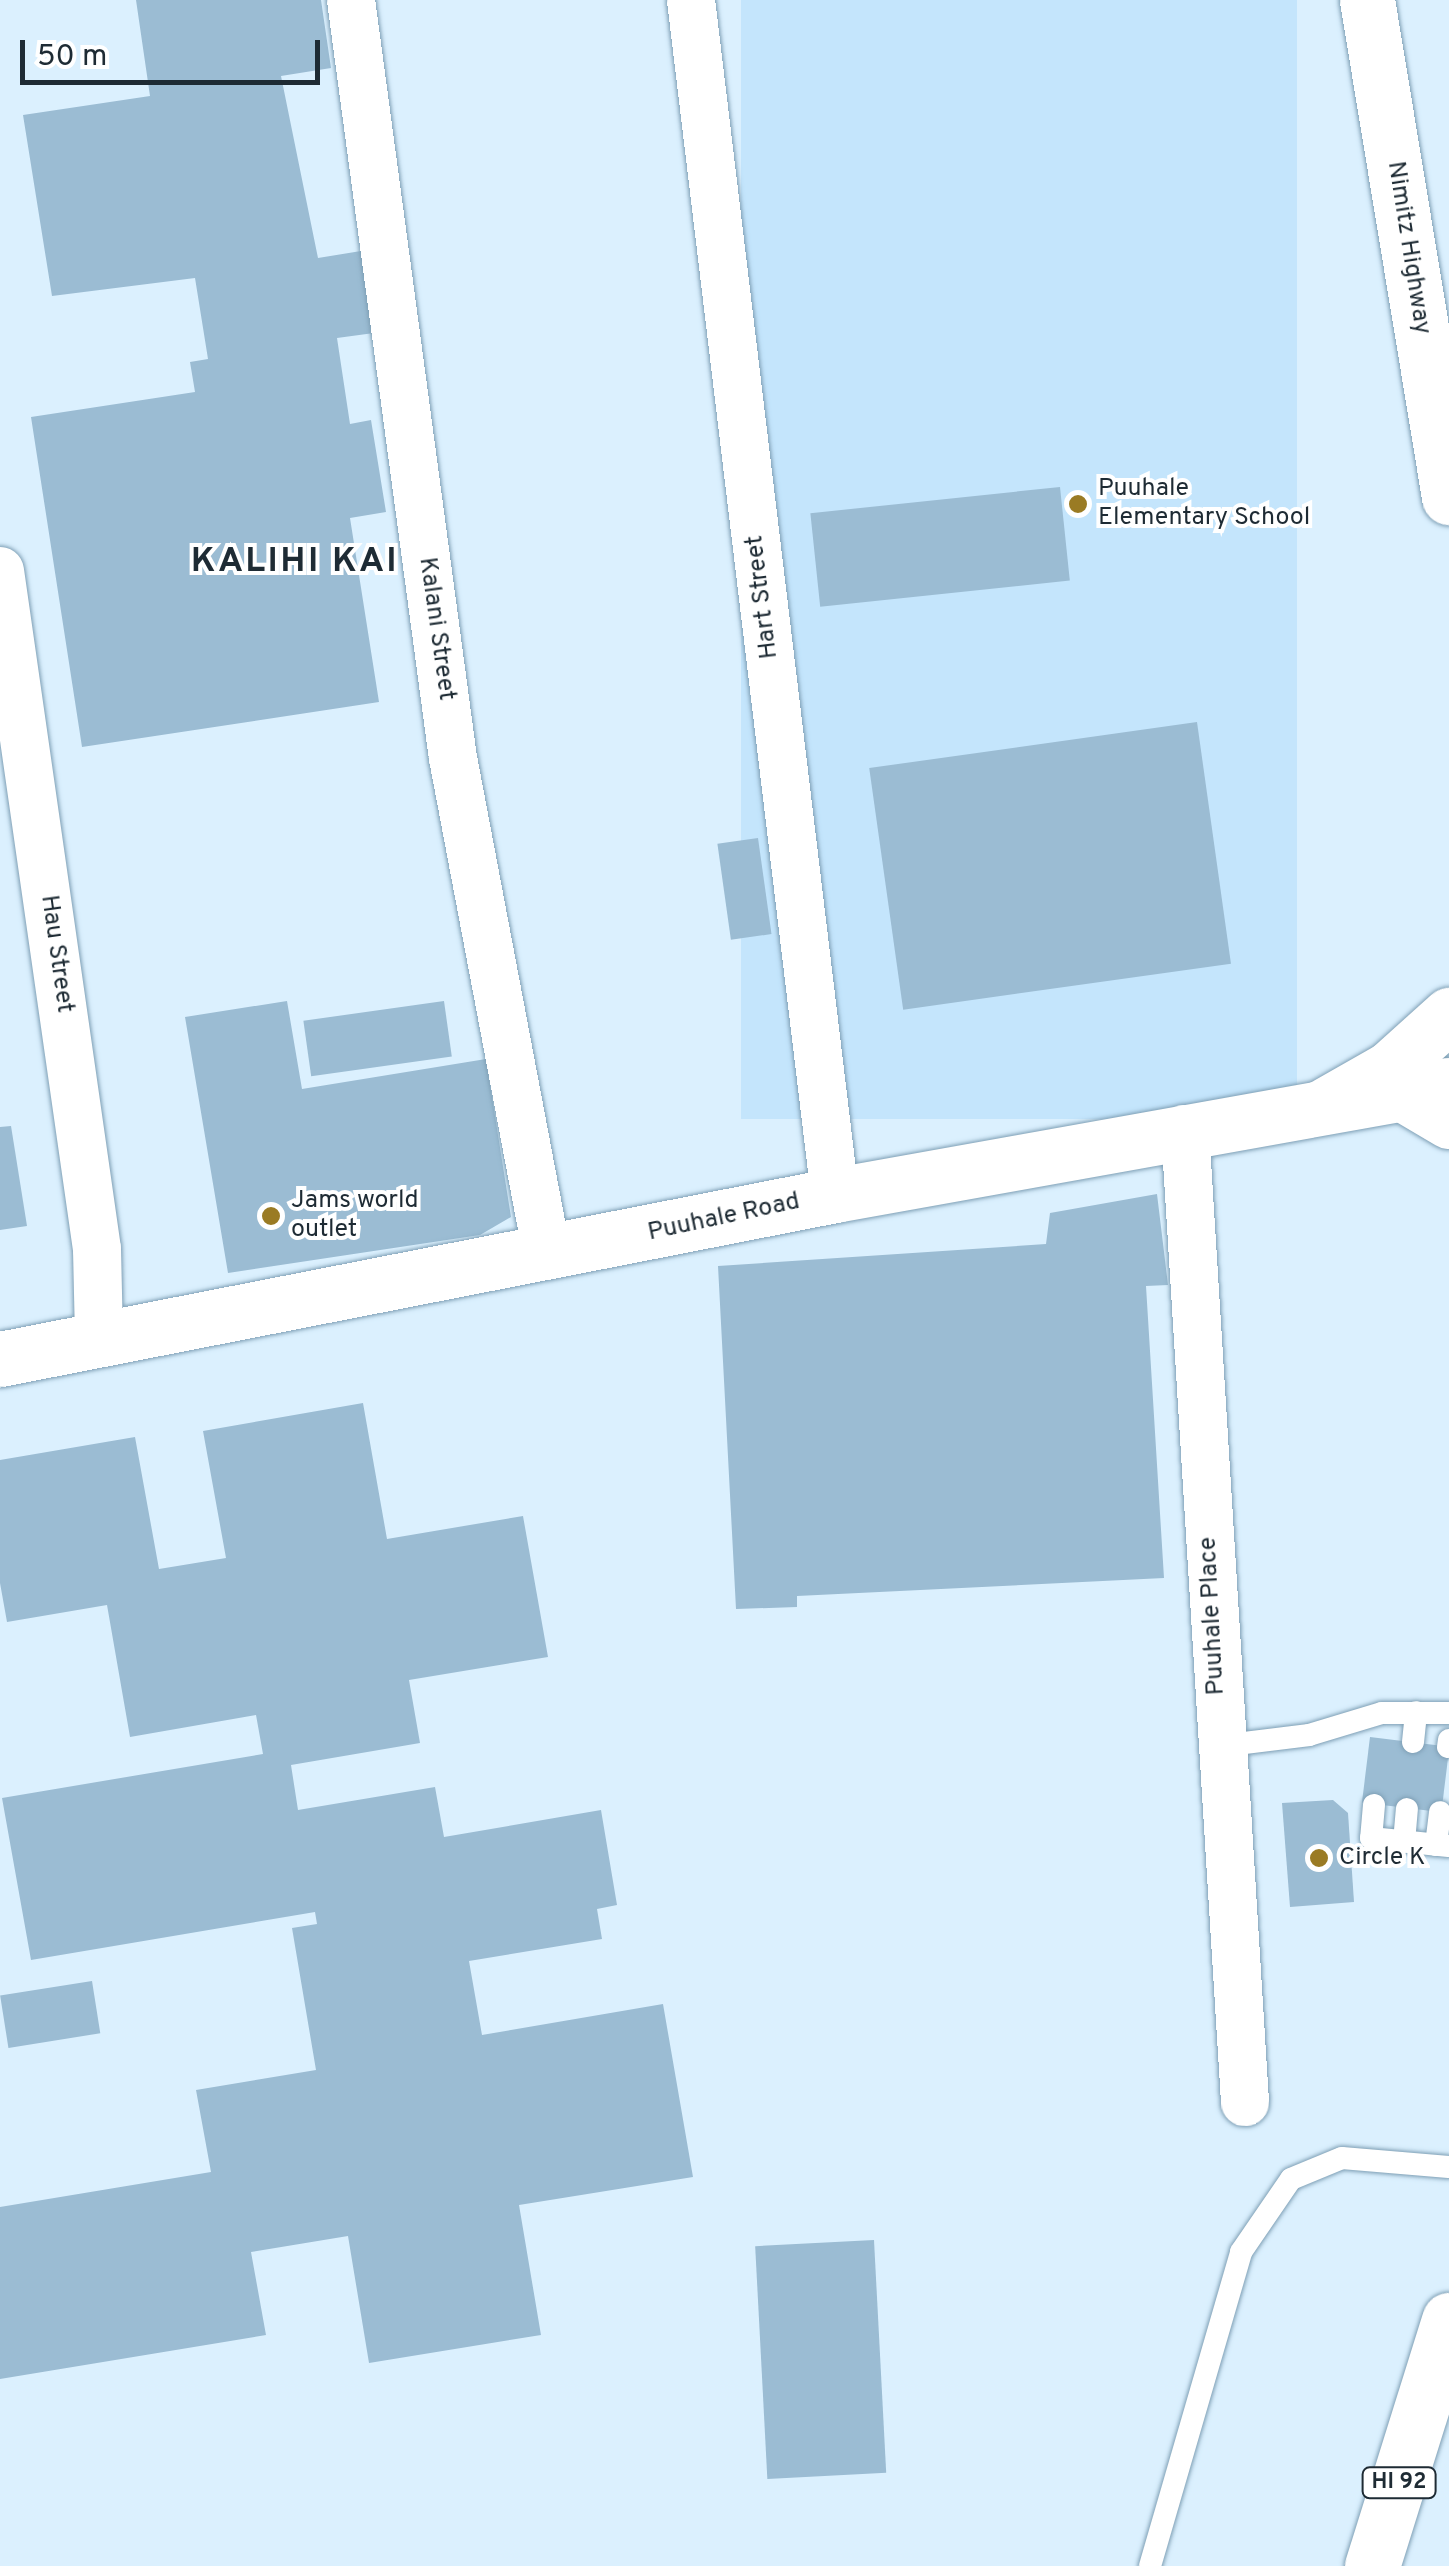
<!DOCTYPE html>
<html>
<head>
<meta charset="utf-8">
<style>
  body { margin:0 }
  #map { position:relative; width:1449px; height:2566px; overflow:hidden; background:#dbf0fe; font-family:Overpass,sans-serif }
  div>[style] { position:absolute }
  .built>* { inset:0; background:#c4e5fc; transform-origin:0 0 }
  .building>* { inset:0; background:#9bbcd3; transform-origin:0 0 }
  .roads { filter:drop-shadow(0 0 2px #7e9fb5) drop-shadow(0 0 2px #7e9fb5) }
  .lane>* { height:22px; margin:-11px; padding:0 11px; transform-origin:11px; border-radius:11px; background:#fff }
  .street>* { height:48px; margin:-24px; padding:0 24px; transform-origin:24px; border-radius:24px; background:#fff }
  .secondary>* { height:55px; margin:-27.5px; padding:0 27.5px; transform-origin:27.5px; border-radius:27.5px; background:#fff }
  .primary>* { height:55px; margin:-27.5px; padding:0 27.5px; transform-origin:27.5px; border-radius:27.5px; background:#fff }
  .dots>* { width:28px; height:28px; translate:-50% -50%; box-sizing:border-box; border:5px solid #fff; border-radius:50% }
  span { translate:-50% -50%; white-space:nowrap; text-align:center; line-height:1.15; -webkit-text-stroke:8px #fff; paint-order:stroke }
  .shield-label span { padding:2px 8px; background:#fff; border:2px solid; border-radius:8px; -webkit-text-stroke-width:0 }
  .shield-label { font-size:22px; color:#1e2b34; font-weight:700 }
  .street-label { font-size:25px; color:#1e2b34 }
  .poi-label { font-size:25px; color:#1e2b34 }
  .left { translate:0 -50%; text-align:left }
  .district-label { font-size:35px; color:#1e2b34; font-weight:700; letter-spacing:2.5px }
  .scale { position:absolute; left:20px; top:40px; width:300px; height:45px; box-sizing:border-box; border:5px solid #1e2b34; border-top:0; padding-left:12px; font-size:30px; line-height:35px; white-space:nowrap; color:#1e2b34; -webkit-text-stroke:8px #fff; paint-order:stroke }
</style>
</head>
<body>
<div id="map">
  <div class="built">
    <div style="left:741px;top:0;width:556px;height:1119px"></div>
  </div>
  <div class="building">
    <div style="clip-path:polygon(136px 0,321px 0,331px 68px,281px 76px,318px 258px,361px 251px,374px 333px,337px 338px,350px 424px,371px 420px,386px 512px,350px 518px,379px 702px,82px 747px,31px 417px,195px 392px,190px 362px,208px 359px,195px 278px,52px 296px,23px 115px,150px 96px)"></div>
    <div style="left:1060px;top:487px;width:94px;height:251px;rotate:84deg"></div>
    <div style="left:1197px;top:722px;width:244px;height:331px;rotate:82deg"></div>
    <div style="left:758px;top:838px;width:97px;height:41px;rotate:82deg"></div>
    <div style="clip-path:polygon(287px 1001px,302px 1089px,486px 1059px,511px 1217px,480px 1235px,228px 1273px,185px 1017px)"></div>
    <div style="left:444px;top:1001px;width:56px;height:142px;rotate:82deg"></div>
    <div style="clip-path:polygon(11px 1126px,27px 1226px,0 1230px,0 1127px)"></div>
    <div style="clip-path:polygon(1157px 1194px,1168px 1285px,1146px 1286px,1164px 1578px,797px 1596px,797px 1607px,736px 1609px,718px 1266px,1046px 1244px,1050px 1213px)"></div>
    <div style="clip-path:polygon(363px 1403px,387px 1539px,523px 1516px,548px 1657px,409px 1680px,420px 1743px,291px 1765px,298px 1810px,435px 1787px,444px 1837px,601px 1810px,617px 1905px,597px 1909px,602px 1939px,469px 1961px,482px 2035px,663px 2004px,693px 2177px,519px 2205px,541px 2335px,369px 2363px,348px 2236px,251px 2252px,266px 2335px,0 2379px,0 2207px,211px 2172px,196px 2090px,316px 2070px,292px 1928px,317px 1924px,315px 1912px,31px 1960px,2px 1798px,263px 1754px,256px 1715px,130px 1737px,107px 1605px,7px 1622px,0 1583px,0 1460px,135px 1437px,159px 1569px,226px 1558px,203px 1431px)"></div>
    <div style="left:1370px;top:1737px;width:80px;height:66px;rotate:7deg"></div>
    <div style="clip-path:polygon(1333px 1800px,1348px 1813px,1354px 1902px,1290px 1907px,1282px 1803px)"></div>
    <div style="left:92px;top:1981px;width:53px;height:93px;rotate:81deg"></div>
    <div style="left:874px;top:2240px;width:233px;height:119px;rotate:87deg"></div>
  </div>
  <div class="roads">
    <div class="lane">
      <div style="left:1413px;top:1742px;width:30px;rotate:-84deg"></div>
      <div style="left:1220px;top:1746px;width:90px;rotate:-7deg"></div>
      <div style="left:1309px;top:1735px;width:76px;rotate:-16.8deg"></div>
      <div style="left:1382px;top:1713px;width:67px"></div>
      <div style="left:1448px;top:1747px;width:7px;rotate:-82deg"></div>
      <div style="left:1374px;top:1805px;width:33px;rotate:95deg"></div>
      <div style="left:1371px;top:1838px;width:78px;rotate:5.9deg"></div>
      <div style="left:1404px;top:1842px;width:33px;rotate:-85deg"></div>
      <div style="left:1436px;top:1845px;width:33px;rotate:-83deg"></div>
      <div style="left:1150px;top:2566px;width:327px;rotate:-73.8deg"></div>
      <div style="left:1241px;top:2252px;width:88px;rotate:-55.6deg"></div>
      <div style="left:1291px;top:2179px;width:55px;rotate:-22.4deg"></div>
      <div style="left:1342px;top:2158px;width:107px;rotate:4.8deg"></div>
    </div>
    <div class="street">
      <div style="left:351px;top:0;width:765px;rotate:82.34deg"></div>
      <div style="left:453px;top:758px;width:505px;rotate:79.27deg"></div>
      <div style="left:691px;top:0;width:1204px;rotate:83.13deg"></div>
      <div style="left:0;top:571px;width:685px;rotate:81.86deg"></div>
      <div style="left:97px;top:1249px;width:89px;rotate:88.7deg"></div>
      <div style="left:1185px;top:1129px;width:975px;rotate:86.47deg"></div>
    </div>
    <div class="secondary">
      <div style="left:0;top:1359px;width:851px;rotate:-11.11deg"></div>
      <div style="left:835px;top:1195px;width:624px;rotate:-10.16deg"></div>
    </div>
    <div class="primary">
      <div style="left:1367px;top:0;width:504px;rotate:80.63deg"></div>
      <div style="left:1400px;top:1092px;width:57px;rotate:30.6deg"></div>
      <div style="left:1322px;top:1107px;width:77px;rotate:-29.6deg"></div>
      <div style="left:1389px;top:1069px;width:81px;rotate:-42deg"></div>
      <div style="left:1372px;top:2566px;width:258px;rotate:-72.6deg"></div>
    </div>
  </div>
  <div class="dots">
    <div style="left:1078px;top:504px;background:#9a7b24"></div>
    <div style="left:271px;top:1216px;background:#9a7b24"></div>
    <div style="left:1319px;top:1858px;background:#9a7b24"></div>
  </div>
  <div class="shield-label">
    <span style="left:1399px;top:2483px">HI 92</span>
  </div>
  <div class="street-label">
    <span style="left:1408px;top:248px;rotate:81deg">Nimitz Highway</span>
    <span style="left:763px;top:597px;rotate:-97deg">Hart Street</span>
    <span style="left:436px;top:629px;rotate:82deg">Kalani Street</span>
    <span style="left:56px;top:954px;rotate:82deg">Hau Street</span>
    <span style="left:724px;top:1218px;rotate:-12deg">Puuhale Road</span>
    <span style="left:1213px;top:1616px;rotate:-93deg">Puuhale Place</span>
  </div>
  <div class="poi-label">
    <span class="left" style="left:1098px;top:504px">Puuhale<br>Elementary School</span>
    <span class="left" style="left:291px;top:1216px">Jams world<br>outlet</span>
    <span class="left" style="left:1339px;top:1858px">Circle K</span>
  </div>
  <div class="district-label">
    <span style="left:295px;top:562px">KALIHI KAI</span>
  </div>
  <div class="scale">50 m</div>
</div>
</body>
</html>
